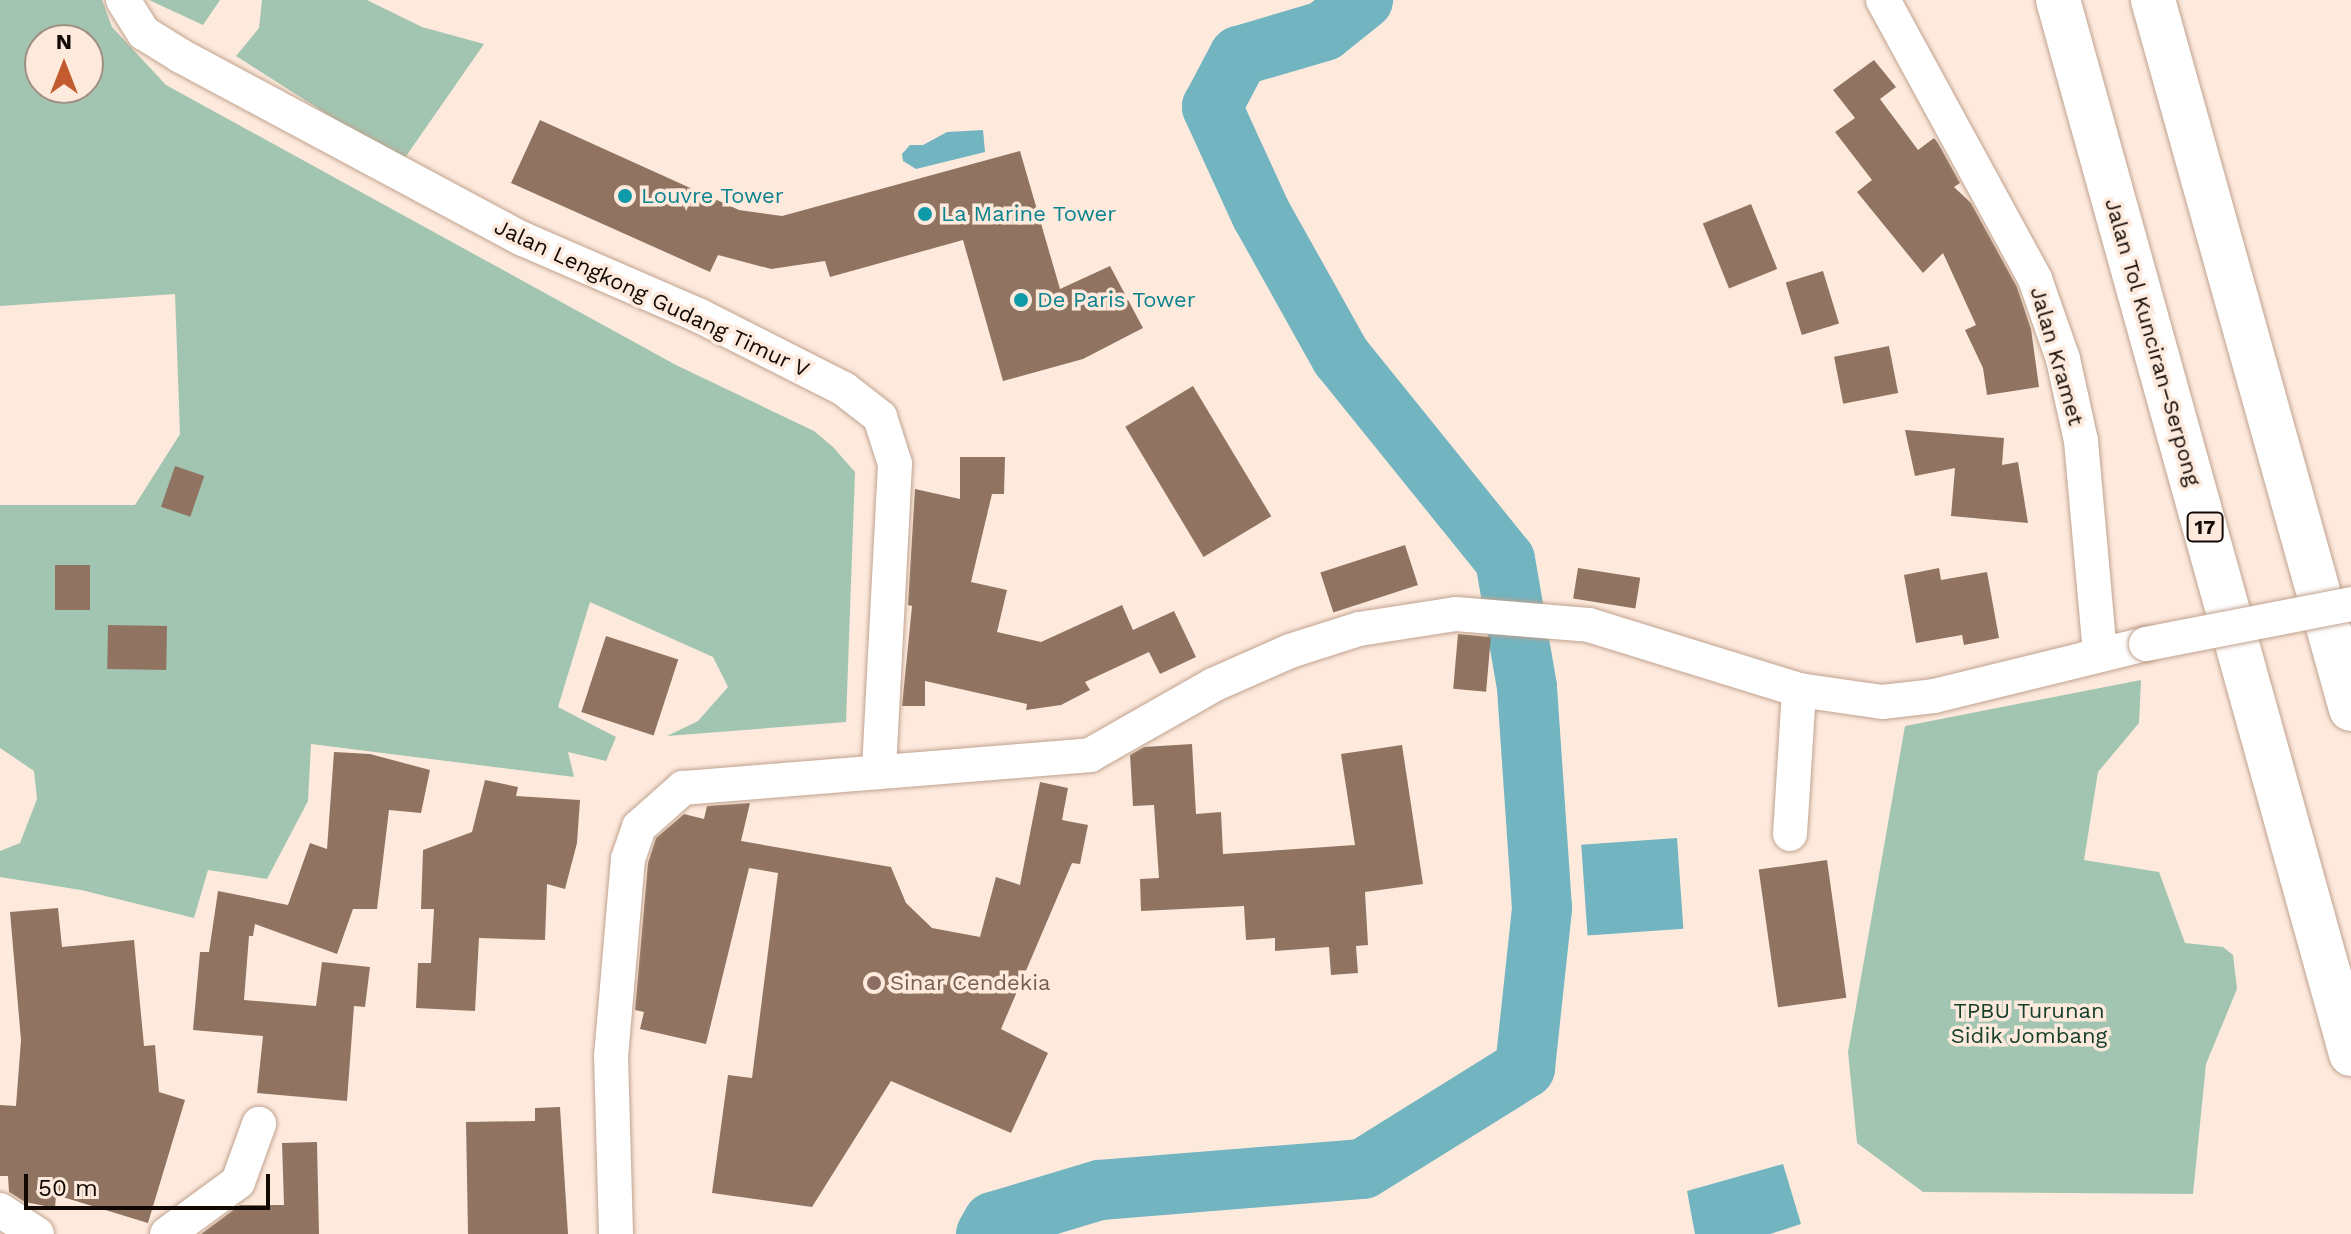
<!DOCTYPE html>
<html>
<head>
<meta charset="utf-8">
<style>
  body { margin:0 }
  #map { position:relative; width:2351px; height:1234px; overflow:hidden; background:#fdeadd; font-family:"Work Sans",sans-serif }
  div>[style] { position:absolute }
  .green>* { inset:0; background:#a2c5b1 }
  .water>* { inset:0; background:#72b4c0; transform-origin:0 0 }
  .river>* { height:60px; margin:-30px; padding:0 30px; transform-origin:30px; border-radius:30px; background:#72b4c0 }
  .building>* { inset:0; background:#907461; transform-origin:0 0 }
  .roads { filter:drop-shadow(0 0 2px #c0a28e) drop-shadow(0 0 2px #c0a28e) }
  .minor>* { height:34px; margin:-17px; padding:0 17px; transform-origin:17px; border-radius:17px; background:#fff }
  .highway>* { height:44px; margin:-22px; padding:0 22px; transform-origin:22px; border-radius:22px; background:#fff }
  .bridges { filter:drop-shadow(0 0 2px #c0a28e) drop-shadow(0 0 2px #c0a28e) }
  .minor-bridge>* { height:34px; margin:-17px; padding:0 17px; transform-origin:17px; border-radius:17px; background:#fff }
  .dots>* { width:22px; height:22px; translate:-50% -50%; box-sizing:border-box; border:4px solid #fdeadd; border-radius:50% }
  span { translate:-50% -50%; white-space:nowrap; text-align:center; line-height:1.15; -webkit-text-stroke:7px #fdeadd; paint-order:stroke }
  .shield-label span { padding:2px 6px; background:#fdeadd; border:2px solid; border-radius:6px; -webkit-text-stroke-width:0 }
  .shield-label { font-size:20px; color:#130904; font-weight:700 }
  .culture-label { font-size:22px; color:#0d838f }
  .left { translate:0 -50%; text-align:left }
  .street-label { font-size:22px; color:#130904 }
  .education-label { font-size:22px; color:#785e54 }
  .park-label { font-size:22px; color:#15402c }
  .north { position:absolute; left:24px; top:24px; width:80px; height:80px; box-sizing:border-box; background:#fdeadd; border:2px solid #9f9086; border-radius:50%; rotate:0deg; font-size:22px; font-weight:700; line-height:32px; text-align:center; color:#130904 }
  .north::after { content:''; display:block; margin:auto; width:28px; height:36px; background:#c25b2f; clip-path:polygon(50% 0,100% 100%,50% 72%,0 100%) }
  .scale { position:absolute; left:24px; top:1174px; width:246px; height:36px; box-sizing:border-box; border:4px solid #130904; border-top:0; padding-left:10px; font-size:24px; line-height:28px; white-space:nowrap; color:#130904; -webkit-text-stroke:6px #fdeadd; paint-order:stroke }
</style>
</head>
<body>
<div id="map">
  <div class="green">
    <div style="clip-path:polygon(evenodd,0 0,102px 0,112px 27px,166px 85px,676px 365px,814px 431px,833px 447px,855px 472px,846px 722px,667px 736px,698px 721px,728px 687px,713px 657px,590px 602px,558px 707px,616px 737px,606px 761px,568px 752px,574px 777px,311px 744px,308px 801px,267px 879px,208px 870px,194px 918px,81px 890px,0 877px,0 851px,20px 843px,37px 799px,34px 771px,0 748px,0 505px,135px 505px,180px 434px,175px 294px,0 306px,0 0,40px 40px,88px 40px,88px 88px,40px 88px,40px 40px)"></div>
    <div style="clip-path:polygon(149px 0,220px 0,203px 25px)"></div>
    <div style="clip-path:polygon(262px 0,367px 0,422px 27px,484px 44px,402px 162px,236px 56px,259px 28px)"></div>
    <div style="clip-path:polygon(2141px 680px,2139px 723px,2098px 772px,2084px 860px,2159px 872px,2185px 943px,2223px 947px,2233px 955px,2237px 989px,2206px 1064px,2193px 1194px,1923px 1192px,1857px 1143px,1848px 1052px,1905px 726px)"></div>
  </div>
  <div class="water">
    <div style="clip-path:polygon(983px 130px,985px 152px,916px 169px,903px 161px,902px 154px,910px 145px,923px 145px,947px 132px)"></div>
    <div style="left:1677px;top:838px;width:91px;height:96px;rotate:86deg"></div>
    <div style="clip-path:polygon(1783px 1164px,1801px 1224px,1770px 1234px,1695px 1234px,1687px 1191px)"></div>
  </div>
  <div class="river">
    <div style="left:986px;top:1234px;width:14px;rotate:-60deg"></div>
    <div style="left:993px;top:1222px;width:112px;rotate:-16.7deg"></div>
    <div style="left:1100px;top:1190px;width:264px;rotate:-4.6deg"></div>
    <div style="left:1363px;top:1169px;width:191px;rotate:-31.9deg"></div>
    <div style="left:1525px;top:1068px;width:161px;rotate:-83.9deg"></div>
    <div style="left:1542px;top:908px;width:222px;rotate:-93.9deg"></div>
    <div style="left:1527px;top:687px;width:129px;rotate:-99.8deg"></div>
    <div style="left:1505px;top:560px;width:261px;rotate:-128.9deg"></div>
    <div style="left:1341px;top:357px;width:164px;rotate:-119.2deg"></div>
    <div style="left:1261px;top:214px;width:118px;rotate:-114.6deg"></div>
    <div style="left:1212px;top:107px;width:58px;rotate:-62.1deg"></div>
    <div style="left:1239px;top:56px;width:89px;rotate:-16.4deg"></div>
    <div style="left:1324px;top:31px;width:50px;rotate:-38.5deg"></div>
  </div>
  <div class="building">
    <div style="clip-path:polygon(1874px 60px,1896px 87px,1880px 99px,1918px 150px,1934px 138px,1938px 143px,1960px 183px,1954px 187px,1971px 203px,2017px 287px,2031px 329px,2039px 387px,1987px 395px,1983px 368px,1965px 330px,1976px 325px,1943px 253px,1923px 273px,1857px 192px,1872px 180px,1835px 132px,1855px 118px,1833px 90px)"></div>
    <div style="clip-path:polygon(540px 120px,739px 210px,782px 216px,1020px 151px,1060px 289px,1110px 266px,1143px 328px,1083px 359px,1003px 381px,963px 240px,830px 277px,825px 261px,771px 269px,718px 255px,710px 272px,511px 183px)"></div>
    <div style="left:1751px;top:204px;width:70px;height:52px;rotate:68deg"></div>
    <div style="left:1823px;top:271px;width:55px;height:39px;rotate:73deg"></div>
    <div style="left:1889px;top:346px;width:48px;height:56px;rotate:79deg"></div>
    <div style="left:1193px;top:386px;width:152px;height:79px;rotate:59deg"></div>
    <div style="clip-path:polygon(1905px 430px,2004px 438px,2002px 465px,2018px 462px,2028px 523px,1951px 516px,1955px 468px,1915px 476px)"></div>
    <div style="clip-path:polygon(960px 457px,1005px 457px,1004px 494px,992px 494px,971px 582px,1007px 590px,997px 632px,1041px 642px,1122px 605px,1133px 630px,1174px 611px,1196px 657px,1160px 674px,1149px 652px,1085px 682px,1090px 690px,1061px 705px,1026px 710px,1027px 704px,925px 681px,925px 706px,902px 706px,912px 606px,908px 605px,915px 489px,960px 499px)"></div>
    <div style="left:175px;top:466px;width:31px;height:43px;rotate:19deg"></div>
    <div style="left:1405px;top:545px;width:42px;height:89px;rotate:72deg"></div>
    <div style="left:55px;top:565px;width:35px;height:45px"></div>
    <div style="left:1578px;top:568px;width:63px;height:31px;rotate:9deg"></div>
    <div style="clip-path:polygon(1939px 568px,1941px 580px,1987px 572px,1999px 638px,1964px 645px,1962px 635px,1916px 643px,1904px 575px)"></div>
    <div style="left:108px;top:625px;width:59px;height:44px;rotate:1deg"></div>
    <div style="left:1458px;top:634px;width:33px;height:55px;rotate:5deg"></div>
    <div style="left:606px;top:636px;width:76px;height:80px;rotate:18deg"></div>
    <div style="clip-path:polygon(1192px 744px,1196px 814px,1221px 812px,1223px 854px,1355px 845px,1341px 754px,1402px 745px,1423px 884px,1365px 892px,1368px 945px,1356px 946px,1358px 973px,1331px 975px,1329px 947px,1275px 951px,1275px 938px,1246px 940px,1244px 906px,1141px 911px,1140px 879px,1159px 878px,1154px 805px,1133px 806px,1130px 755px,1144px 747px)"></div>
    <div style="clip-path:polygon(334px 752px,370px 754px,430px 770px,421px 813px,389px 810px,377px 909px,353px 909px,337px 954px,255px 924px,253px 936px,249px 936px,244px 1000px,316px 1006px,322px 962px,370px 967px,365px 1007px,354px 1006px,347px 1101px,257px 1093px,263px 1036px,193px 1030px,200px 952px,209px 952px,218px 891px,288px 905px,310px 843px,327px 849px)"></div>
    <div style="clip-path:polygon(485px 780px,518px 787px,516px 796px,580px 800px,577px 843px,565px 889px,547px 884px,545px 940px,479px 938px,475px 1011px,416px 1008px,418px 963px,431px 963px,434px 909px,421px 909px,423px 850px,472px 832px)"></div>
    <div style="clip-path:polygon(1040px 782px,1068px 788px,1062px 820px,1088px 825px,1080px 864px,1072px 863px,1001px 1029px,1048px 1053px,1011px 1133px,891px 1081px,812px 1207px,712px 1193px,728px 1075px,752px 1078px,778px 873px,749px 868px,706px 1044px,640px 1029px,644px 1012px,635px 1010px,648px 863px,656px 838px,684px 814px,704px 819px,707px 806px,750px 803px,741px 841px,891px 867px,906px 903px,932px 928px,980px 937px,996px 877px,1020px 885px)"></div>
    <div style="left:1827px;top:860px;width:139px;height:69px;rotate:82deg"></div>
    <div style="clip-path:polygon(58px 908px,62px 947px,134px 940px,144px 1046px,155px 1045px,159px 1092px,185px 1100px,148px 1223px,56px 1195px,55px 1208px,25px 1202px,9px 1192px,8px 1176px,0 1176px,0 1105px,16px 1106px,21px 1040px,10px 912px)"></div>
    <div style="clip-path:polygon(560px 1107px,568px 1234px,468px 1234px,466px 1122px,535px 1121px,535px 1108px)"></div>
    <div style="clip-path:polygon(317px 1142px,319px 1234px,201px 1234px,240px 1205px,284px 1205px,282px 1143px)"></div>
  </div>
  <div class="roads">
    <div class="minor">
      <div style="left:123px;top:0;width:39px;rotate:58deg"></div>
      <div style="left:144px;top:33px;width:44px;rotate:31.9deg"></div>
      <div style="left:181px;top:56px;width:388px;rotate:28.2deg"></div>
      <div style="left:523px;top:239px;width:191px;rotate:23.5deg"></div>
      <div style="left:698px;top:315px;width:164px;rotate:26.9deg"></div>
      <div style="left:844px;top:389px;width:46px;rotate:37.9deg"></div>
      <div style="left:880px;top:417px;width:49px;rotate:72.3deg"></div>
      <div style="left:895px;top:464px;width:305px;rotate:93deg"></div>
      <div style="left:1883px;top:0;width:318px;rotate:61.4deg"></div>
      <div style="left:2035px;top:279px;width:85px;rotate:70.7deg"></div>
      <div style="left:2063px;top:359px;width:84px;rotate:77.6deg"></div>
      <div style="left:2081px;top:441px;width:213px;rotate:84.9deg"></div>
      <div style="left:1790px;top:834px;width:144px;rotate:-86.4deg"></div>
      <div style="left:0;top:1210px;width:44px;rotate:33deg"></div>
      <div style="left:167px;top:1234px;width:88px;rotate:-36.2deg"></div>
      <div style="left:238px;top:1182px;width:62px;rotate:-70.1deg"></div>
      <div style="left:616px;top:1234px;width:177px;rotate:-91.6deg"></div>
      <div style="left:611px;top:1057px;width:199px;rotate:-85.1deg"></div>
      <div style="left:628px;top:859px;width:34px;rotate:-71deg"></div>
      <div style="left:639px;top:827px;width:59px;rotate:-41.6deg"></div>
      <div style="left:683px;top:788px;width:408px;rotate:-4.6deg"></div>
      <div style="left:1090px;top:755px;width:142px;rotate:-29.6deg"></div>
      <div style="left:1213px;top:685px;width:84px;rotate:-23.8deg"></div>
      <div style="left:1290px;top:651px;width:72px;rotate:-17.7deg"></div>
      <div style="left:1359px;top:629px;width:98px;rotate:-8.8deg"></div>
      <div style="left:1456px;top:614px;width:133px;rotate:4.7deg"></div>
      <div style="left:1589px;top:625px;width:220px;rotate:17.2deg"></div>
      <div style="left:1799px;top:690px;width:84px;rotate:8.2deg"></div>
      <div style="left:1882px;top:702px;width:52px;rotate:-6.6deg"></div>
      <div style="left:1934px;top:696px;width:218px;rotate:-13.8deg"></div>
    </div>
    <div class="highway">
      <div style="left:2058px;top:0;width:1094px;rotate:74.46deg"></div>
      <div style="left:2153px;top:0;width:736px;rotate:74.4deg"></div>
    </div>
  </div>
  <div class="bridges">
    <div class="minor-bridge">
      <div style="left:2146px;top:644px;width:209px;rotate:-11deg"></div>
    </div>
  </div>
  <div class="dots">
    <div style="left:625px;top:196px;background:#0f9aa8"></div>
    <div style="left:925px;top:214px;background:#0f9aa8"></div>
    <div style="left:1021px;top:300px;background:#0f9aa8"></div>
    <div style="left:874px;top:983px;background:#8d6e63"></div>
  </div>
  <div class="shield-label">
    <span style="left:2205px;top:527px">17</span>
  </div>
  <div class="culture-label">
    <span class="left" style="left:641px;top:196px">Louvre Tower</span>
    <span class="left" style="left:941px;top:214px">La Marine Tower</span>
    <span class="left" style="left:1037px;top:300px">De Paris Tower</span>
  </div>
  <div class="street-label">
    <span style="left:652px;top:298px;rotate:25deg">Jalan Lengkong Gudang Timur V</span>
    <span style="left:2153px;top:342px;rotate:74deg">Jalan Tol Kunciran–Serpong</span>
    <span style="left:2057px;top:356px;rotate:74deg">Jalan Kramet</span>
  </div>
  <div class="education-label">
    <span class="left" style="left:890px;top:983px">Sinar Cendekia</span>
  </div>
  <div class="park-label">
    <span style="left:2029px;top:1023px">TPBU Turunan<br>Sidik Jombang</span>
  </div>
  <div class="north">N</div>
  <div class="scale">50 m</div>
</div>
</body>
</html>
